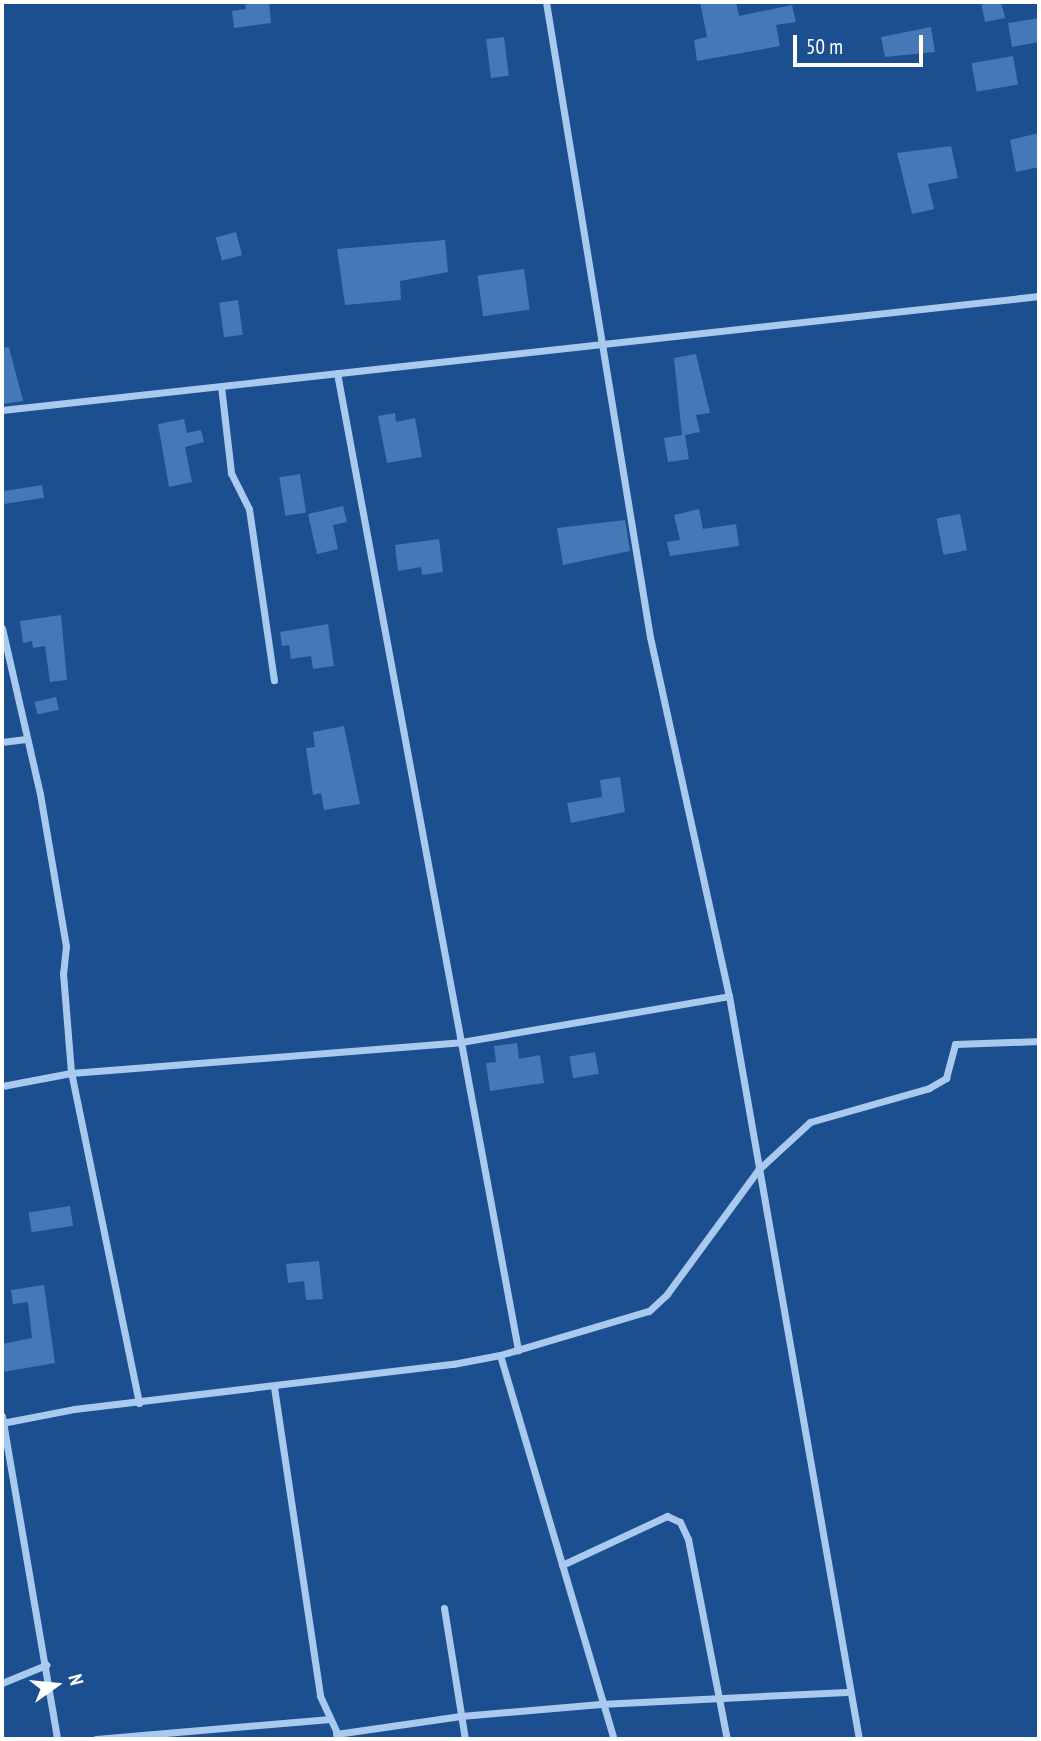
<!DOCTYPE html>
<html>
<head>
<meta charset="utf-8">
<style>
  body { margin:0 }
  #map { position:relative; width:1041px; height:1741px; overflow:hidden; background:#1b4f8f; font-family:"PT Sans Narrow",sans-serif }
  div>[style] { position:absolute }
  .building>* { inset:0; background:#4478b7; transform-origin:0 0 }
  .street>* { height:7px; margin:-3.5px; padding:0 3.5px; transform-origin:3.5px; border-radius:3.5px; background:#a9c9ee }
  span { translate:-50% -50%; white-space:nowrap; text-align:center; line-height:1.15; -webkit-text-stroke:5px #1b4f8f; paint-order:stroke }
  .frame { position:absolute; inset:0; border:4px solid #fff; pointer-events:none }
  .north { position:absolute; left:21px; top:1650px; width:70px; height:70px; -webkit-text-stroke:5px #1b4f8f; paint-order:stroke; rotate:75deg; font-size:19px; font-weight:700; line-height:28px; text-align:center; color:#fff }
  .north::after { content:''; display:block; margin:auto; width:24px; height:32px; background:#fff; clip-path:polygon(50% 0,100% 100%,50% 72%,0 100%) }
  .scale { position:absolute; left:793px; top:35px; width:130px; height:32px; box-sizing:border-box; border:4px solid #fff; border-top:0; padding-left:9px; font-size:21px; line-height:24px; white-space:nowrap; color:#fff; -webkit-text-stroke:5px #1b4f8f; paint-order:stroke }
</style>
</head>
<body>
<div id="map">
  <div class="building">
    <div style="clip-path:polygon(245px 2px,269px 2px,271px 23px,234px 28px,232px 11px,246px 9px)"></div>
    <div style="clip-path:polygon(700px 2px,736px 2px,739px 16px,792px 5px,796px 22px,776px 25px,780px 46px,697px 61px,694px 40px,707px 37px)"></div>
    <div style="clip-path:polygon(981px 2px,1001px 2px,1005px 18px,985px 22px)"></div>
    <div style="clip-path:polygon(1039px 18px,1039px 42px,1012px 47px,1008px 23px)"></div>
    <div style="clip-path:polygon(931px 27px,935px 52px,885px 57px,881px 37px)"></div>
    <div style="left:504px;top:37px;width:39px;height:18px;rotate:83deg"></div>
    <div style="left:1013px;top:56px;width:29px;height:42px;rotate:80deg"></div>
    <div style="clip-path:polygon(1039px 133px,1039px 167px,1016px 172px,1010px 140px)"></div>
    <div style="clip-path:polygon(951px 146px,958px 178px,928px 184px,934px 209px,912px 214px,897px 153px)"></div>
    <div style="left:236px;top:232px;width:24px;height:21px;rotate:75deg"></div>
    <div style="clip-path:polygon(445px 240px,448px 272px,400px 281px,401px 300px,345px 305px,337px 249px)"></div>
    <div style="left:524px;top:269px;width:41px;height:47px;rotate:82deg"></div>
    <div style="left:238px;top:300px;width:35px;height:19px;rotate:82deg"></div>
    <div style="clip-path:polygon(9px 347px,23px 401px,2px 404px,2px 348px)"></div>
    <div style="clip-path:polygon(696px 354px,710px 413px,696px 415px,700px 432px,685px 435px,689px 459px,668px 462px,664px 438px,682px 435px,674px 358px)"></div>
    <div style="clip-path:polygon(395px 413px,396px 422px,415px 418px,422px 457px,387px 463px,378px 416px)"></div>
    <div style="clip-path:polygon(184px 419px,187px 433px,201px 430px,204px 442px,185px 447px,192px 482px,169px 487px,158px 424px)"></div>
    <div style="left:300px;top:474px;width:39px;height:21px;rotate:81deg"></div>
    <div style="left:42px;top:485px;width:13px;height:40px;rotate:81deg"></div>
    <div style="clip-path:polygon(343px 506px,347px 522px,333px 525px,338px 549px,317px 554px,308px 514px)"></div>
    <div style="clip-path:polygon(699px 509px,703px 529px,736px 524px,739px 546px,670px 556px,667px 542px,680px 540px,674px 515px)"></div>
    <div style="left:960px;top:514px;width:37px;height:24px;rotate:79deg"></div>
    <div style="clip-path:polygon(625px 520px,630px 551px,563px 565px,557px 528px)"></div>
    <div style="clip-path:polygon(439px 539px,443px 572px,422px 575px,421px 567px,398px 571px,395px 545px)"></div>
    <div style="clip-path:polygon(61px 615px,67px 680px,50px 682px,45px 646px,33px 648px,32px 641px,23px 643px,20px 621px)"></div>
    <div style="clip-path:polygon(328px 624px,334px 666px,313px 669px,311px 656px,291px 659px,289px 645px,282px 646px,280px 632px)"></div>
    <div style="left:56px;top:697px;width:13px;height:22px;rotate:77deg"></div>
    <div style="clip-path:polygon(344px 726px,360px 804px,324px 810px,321px 793px,313px 795px,306px 748px,315px 747px,313px 732px)"></div>
    <div style="clip-path:polygon(620px 777px,625px 812px,571px 823px,567px 803px,602px 797px,600px 780px)"></div>
    <div style="clip-path:polygon(517px 1043px,519px 1059px,540px 1055px,544px 1083px,490px 1091px,486px 1063px,496px 1062px,494px 1046px)"></div>
    <div style="left:595px;top:1052px;width:22px;height:26px;rotate:80deg"></div>
    <div style="left:70px;top:1206px;width:20px;height:42px;rotate:81deg"></div>
    <div style="clip-path:polygon(319px 1261px,323px 1299px,306px 1300px,304px 1281px,288px 1283px,286px 1264px)"></div>
    <div style="clip-path:polygon(44px 1285px,55px 1363px,3px 1372px,2px 1344px,32px 1338px,28px 1302px,13px 1304px,11px 1290px)"></div>
  </div>
  <div class="street">
    <div style="left:546px;top:2px;width:643px;rotate:80.7deg"></div>
    <div style="left:650px;top:637px;width:368px;rotate:77.6deg"></div>
    <div style="left:729px;top:996px;width:754px;rotate:80.08deg"></div>
    <div style="left:337px;top:373px;width:994px;rotate:79.5deg"></div>
    <div style="left:221px;top:386px;width:88px;rotate:83.4deg"></div>
    <div style="left:231px;top:473px;width:40px;rotate:63.4deg"></div>
    <div style="left:249px;top:509px;width:173px;rotate:81.7deg"></div>
    <div style="left:2px;top:410px;width:1043px;rotate:-6.27deg"></div>
    <div style="left:2px;top:628px;width:170px;rotate:77.1deg"></div>
    <div style="left:40px;top:794px;width:154px;rotate:80.3deg"></div>
    <div style="left:66px;top:946px;width:27px;rotate:96deg"></div>
    <div style="left:63px;top:973px;width:100px;rotate:85.4deg"></div>
    <div style="left:71px;top:1073px;width:70px;rotate:169.3deg"></div>
    <div style="left:2px;top:742px;width:24px;rotate:-7deg"></div>
    <div style="left:500px;top:1355px;width:401px;rotate:73.5deg"></div>
    <div style="left:274px;top:1387px;width:312px;rotate:81.5deg"></div>
    <div style="left:320px;top:1696px;width:47px;rotate:65.1deg"></div>
    <div style="left:139px;top:1403px;width:337px;rotate:-101.6deg"></div>
    <div style="left:71px;top:1073px;width:391px;rotate:-4.5deg"></div>
    <div style="left:461px;top:1042px;width:272px;rotate:-9.7deg"></div>
    <div style="left:2px;top:1416px;width:328px;rotate:80.3deg"></div>
    <div style="left:2px;top:1423px;width:73px;rotate:-11deg"></div>
    <div style="left:74px;top:1409px;width:382px;rotate:-6.8deg"></div>
    <div style="left:453px;top:1364px;width:48px;rotate:-10.8deg"></div>
    <div style="left:500px;top:1355px;width:155px;rotate:-16.5deg"></div>
    <div style="left:649px;top:1311px;width:25px;rotate:-43deg"></div>
    <div style="left:667px;top:1294px;width:154px;rotate:-53.7deg"></div>
    <div style="left:758px;top:1170px;width:71px;rotate:-42.7deg"></div>
    <div style="left:810px;top:1122px;width:124px;rotate:-15.9deg"></div>
    <div style="left:929px;top:1088px;width:20px;rotate:-30deg"></div>
    <div style="left:946px;top:1078px;width:35px;rotate:-75deg"></div>
    <div style="left:955px;top:1044px;width:84px;rotate:-2deg"></div>
    <div style="left:562px;top:1565px;width:116px;rotate:-25deg"></div>
    <div style="left:667px;top:1516px;width:14px;rotate:25deg"></div>
    <div style="left:680px;top:1522px;width:19px;rotate:65deg"></div>
    <div style="left:688px;top:1539px;width:204px;rotate:79deg"></div>
    <div style="left:444px;top:1608px;width:133px;rotate:80.9deg"></div>
    <div style="left:2px;top:1683px;width:48px;rotate:-22.2deg"></div>
    <div style="left:336px;top:1734px;width:126px;rotate:-8.2deg"></div>
    <div style="left:461px;top:1716px;width:140px;rotate:-4.9deg"></div>
    <div style="left:600px;top:1704px;width:247px;rotate:-2.8deg"></div>
    <div style="left:96px;top:1739px;width:232px;rotate:-4.9deg"></div>
  </div>
  <div class="frame"></div>
  <div class="north">N</div>
  <div class="scale">50 m</div>
</div>
</body>
</html>
